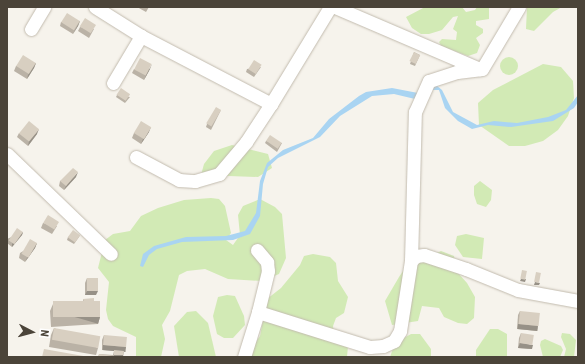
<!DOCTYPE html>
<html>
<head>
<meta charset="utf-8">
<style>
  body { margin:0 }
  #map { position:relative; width:585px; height:364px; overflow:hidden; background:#f6f3ec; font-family:"Roboto Condensed",sans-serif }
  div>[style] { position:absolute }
  .green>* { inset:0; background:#d2eab5 }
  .round { border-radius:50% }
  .water>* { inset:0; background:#a9d4f2 }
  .roads { filter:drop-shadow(0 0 1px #c2bbae) drop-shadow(0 0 1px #c2bbae) }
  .street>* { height:13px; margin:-6.5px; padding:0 6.5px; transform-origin:6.5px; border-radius:6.5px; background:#fff }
  .wall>* { inset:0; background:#bab2a6 }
  .shaded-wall>* { inset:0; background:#979187; transform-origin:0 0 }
  .building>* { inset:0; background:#d8cfc1; transform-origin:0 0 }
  span { translate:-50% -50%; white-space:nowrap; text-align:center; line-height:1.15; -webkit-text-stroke:4px #fff; paint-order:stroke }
  .frame { position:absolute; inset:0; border:8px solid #4b4439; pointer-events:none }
  .north { position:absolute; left:12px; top:312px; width:40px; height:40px; -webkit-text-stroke:3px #fff; paint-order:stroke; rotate:96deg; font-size:11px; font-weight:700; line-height:16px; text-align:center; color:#4b4439 }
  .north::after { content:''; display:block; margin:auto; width:14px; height:18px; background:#4b4439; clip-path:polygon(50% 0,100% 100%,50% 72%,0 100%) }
</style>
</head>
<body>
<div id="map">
  <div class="green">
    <div style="clip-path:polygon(425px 7px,462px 7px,466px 12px,475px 10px,477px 7px,489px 7px,489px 19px,476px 21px,476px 25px,483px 29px,483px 33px,476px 38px,480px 45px,477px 53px,468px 56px,441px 46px,439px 42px,442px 39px,456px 40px,457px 32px,453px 29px,458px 16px,453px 17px,442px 30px,429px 34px,421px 34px,412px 28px,406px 17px)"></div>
    <div style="clip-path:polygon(527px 7px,562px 7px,553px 12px,534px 31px,526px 29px)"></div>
    <div class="round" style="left:500px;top:57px;width:18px;height:18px"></div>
    <div style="clip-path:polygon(543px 64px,561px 67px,573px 81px,574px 98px,568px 116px,558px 130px,543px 141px,525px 146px,509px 146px,479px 125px,478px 103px,493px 90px)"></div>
    <div style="clip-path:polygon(232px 145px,268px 154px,272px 168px,258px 177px,201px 175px,204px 164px,214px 151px)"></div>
    <div style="clip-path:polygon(480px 181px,492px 190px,491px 200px,486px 207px,477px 204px,474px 195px,474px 186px)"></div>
    <div style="clip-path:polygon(211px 198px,219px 199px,225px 206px,231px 233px,226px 240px,233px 245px,240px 235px,238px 215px,243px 206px,260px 199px,275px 207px,282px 214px,286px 258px,279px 274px,262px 281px,228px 279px,205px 269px,187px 271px,179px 275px,170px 311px,162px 325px,165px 339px,161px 357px,136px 357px,136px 337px,113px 326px,108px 319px,106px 310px,109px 282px,98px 268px,105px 240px,113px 234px,130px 231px,141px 216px,158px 208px,184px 200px)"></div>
    <div style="clip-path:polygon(466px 234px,484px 238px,482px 259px,463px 257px,455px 245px,457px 236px)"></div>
    <div style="clip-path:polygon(441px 251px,454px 256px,458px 273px,467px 283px,475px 297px,474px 318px,467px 324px,458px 323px,444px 317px,439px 308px,422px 306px,418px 321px,392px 325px,385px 301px,399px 277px,405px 268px)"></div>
    <div style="clip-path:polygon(313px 254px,330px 257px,336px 263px,338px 281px,348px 297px,344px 313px,336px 318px,333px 326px,334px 335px,348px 346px,347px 357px,245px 357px,260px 336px,267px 299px,281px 288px,300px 265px,304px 256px)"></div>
    <div style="clip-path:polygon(227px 295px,235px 296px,244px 316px,245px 325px,233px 338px,224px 338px,217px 334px,213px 316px,218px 297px)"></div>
    <div style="clip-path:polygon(196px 311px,208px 323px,216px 357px,179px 357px,174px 326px,187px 312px)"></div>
    <div style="clip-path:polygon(490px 329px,498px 329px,507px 334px,507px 357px,476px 357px,476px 350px)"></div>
    <div style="clip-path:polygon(562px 333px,570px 334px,576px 340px,574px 357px,564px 357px,566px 349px,561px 337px)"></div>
    <div style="clip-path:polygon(411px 334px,420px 334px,431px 349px,431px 357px,390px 357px,395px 343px)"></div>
    <div style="clip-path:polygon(545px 339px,561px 346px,563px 350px,560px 357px,543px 357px,540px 345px,541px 341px)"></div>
  </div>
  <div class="water">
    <div style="clip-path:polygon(436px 85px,442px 90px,453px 112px,477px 125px,494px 121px,517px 123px,548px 117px,566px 110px,578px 95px,578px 102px,574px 108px,553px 121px,511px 127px,488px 125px,472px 129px,458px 121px,445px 108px,439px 90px,432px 90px,415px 99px,394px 94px,372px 96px,340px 116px,320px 137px,278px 158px,268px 167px,263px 184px,260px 216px,250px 234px,233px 240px,182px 242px,157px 249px,149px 255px,143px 267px,140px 266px,143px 254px,154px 246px,186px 237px,226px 236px,245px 231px,256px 213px,260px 181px,267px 163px,283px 150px,313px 138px,329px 119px,359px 96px,366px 92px,392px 88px,418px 93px)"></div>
  </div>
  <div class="roads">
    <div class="street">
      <div style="left:95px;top:7px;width:54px;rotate:32.2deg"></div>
      <div style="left:141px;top:36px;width:147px;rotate:27.6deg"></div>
      <div style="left:335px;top:7px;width:158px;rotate:23.2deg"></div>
      <div style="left:31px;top:29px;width:26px;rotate:-59deg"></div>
      <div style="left:482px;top:69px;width:72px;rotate:-59.2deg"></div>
      <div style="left:113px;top:83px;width:55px;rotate:-59.2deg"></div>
      <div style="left:7px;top:154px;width:144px;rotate:43.9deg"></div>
      <div style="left:136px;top:157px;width:49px;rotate:28.1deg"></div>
      <div style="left:179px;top:180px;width:16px;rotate:4deg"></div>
      <div style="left:195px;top:181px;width:25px;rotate:-16deg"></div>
      <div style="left:219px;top:174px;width:42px;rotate:-49.8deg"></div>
      <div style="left:246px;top:142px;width:45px;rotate:-56.7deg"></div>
      <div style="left:271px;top:104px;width:114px;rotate:-58.7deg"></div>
      <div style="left:257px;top:250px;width:16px;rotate:50deg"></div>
      <div style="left:267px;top:262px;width:9px;rotate:84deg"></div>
      <div style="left:268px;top:271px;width:42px;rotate:103.7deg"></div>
      <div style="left:258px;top:312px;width:117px;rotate:17.4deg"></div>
      <div style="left:370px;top:347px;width:13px;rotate:-4deg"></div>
      <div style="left:383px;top:346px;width:12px;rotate:-24deg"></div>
      <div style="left:394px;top:341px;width:12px;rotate:-59deg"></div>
      <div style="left:400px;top:331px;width:71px;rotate:-81.1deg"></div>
      <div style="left:411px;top:261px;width:7px;rotate:-45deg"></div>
      <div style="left:416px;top:256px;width:8px;rotate:-7deg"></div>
      <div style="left:424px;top:255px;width:44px;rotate:18.4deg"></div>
      <div style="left:466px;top:269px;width:56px;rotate:22deg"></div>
      <div style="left:518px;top:290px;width:61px;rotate:10.4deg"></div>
      <div style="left:411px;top:261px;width:149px;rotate:-88.5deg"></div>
      <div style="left:415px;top:112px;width:34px;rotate:-66deg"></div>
      <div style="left:429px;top:81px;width:29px;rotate:-18deg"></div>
      <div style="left:457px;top:72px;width:25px;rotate:-7deg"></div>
      <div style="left:244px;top:357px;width:47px;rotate:-72.7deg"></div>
    </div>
  </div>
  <div class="wall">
    <div style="clip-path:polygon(137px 7px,149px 7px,146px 12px)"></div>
    <div style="clip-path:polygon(80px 21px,78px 26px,73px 34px,60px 26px,61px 22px)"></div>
    <div style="clip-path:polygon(80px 27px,94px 29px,89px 38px,78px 31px)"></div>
    <div style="clip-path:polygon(414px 52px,420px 55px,415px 66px,410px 64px)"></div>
    <div style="clip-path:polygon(36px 63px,34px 68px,27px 79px,14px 71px,16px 66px)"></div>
    <div style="clip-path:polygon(261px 67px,254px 77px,246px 72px,247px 69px)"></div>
    <div style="clip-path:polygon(134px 69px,150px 69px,144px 80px,132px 73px)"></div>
    <div style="clip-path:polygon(117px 95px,130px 97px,125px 103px,116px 97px)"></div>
    <div style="clip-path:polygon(221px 110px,211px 130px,206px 127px,207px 124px)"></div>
    <div style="clip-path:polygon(149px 132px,141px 144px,132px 138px,134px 133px)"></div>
    <div style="clip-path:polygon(19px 133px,37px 134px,28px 146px,17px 137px)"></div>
    <div style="clip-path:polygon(266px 141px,282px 143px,277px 152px,265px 143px)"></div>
    <div style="clip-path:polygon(76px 177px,64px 190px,59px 186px,60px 181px)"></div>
    <div style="clip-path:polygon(43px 223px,57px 226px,52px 234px,41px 228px)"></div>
    <div style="clip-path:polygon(23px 232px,22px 235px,12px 247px,7px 243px,7px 239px)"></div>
    <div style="clip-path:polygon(80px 235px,79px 237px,74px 244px,67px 240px,68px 237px)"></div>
    <div style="clip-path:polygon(37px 243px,35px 248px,25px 262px,19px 258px,20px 253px)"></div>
    <div style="clip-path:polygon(87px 278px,96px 295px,85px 295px,85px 283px)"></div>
    <div style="clip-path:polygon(83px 299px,94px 302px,100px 317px,98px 324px,51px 327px,50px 311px,53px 304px,83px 302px)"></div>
    <div style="clip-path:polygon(520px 311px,538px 326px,537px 331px,517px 329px,518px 315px)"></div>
    <div style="clip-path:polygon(54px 328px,98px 348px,96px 355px,49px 347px,51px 335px)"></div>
    <div style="clip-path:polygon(521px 333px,532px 349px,518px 348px,519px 338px)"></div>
    <div style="clip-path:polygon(104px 335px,126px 347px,124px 352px,123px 357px,98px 357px,99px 354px,113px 355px,114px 351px,102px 350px,102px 340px)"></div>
  </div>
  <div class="shaded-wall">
    <div style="clip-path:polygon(80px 21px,78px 26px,73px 34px,75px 30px)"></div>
    <div style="clip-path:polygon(36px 63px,34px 68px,27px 79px,28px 75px)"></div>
    <div style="clip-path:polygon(152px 64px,150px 69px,144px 80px,146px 75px)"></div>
    <div style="clip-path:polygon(151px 127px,149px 132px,141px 144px,143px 139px)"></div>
    <div style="clip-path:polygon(39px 129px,37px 134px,28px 146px,29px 141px)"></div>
    <div style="clip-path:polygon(78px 172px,76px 177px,64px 190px,66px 186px)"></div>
    <div style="clip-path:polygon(23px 232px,22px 235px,12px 247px,12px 244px)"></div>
    <div style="clip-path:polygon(37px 243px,35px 248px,25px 262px,27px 258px)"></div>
    <div style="clip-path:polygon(521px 279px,526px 279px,525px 282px,520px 281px)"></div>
    <div style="clip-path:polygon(535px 282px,540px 283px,539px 285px,534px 285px)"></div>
    <div style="clip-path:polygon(87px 291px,98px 291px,96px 295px,85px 295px)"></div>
    <div style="left:100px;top:317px;width:7px;height:46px;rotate:106deg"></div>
    <div style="left:518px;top:324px;width:20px;height:5px;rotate:6deg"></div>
    <div style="clip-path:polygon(520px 343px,533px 345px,532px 349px,518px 348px)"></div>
    <div style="left:103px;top:345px;width:23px;height:5px;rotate:5deg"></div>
    <div style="left:114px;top:355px;width:9px;height:2px"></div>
  </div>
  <div class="building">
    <div style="left:67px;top:13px;width:15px;height:11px;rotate:32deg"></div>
    <div style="left:85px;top:18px;width:13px;height:10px;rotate:32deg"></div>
    <div style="left:414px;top:52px;width:7px;height:10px;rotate:27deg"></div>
    <div style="left:23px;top:55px;width:15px;height:13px;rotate:32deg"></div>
    <div style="left:140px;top:58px;width:13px;height:13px;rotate:27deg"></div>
    <div style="left:254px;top:60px;width:9px;height:11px;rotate:32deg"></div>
    <div style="left:121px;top:88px;width:11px;height:8px;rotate:34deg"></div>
    <div style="left:216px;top:107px;width:6px;height:19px;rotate:31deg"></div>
    <div style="left:29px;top:121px;width:13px;height:16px;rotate:39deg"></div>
    <div style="left:141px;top:121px;width:12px;height:14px;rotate:31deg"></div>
    <div style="left:270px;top:135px;width:14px;height:7px;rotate:34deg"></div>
    <div style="clip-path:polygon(73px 168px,78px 172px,66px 186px,60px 181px)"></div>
    <div style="left:48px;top:215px;width:13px;height:9px;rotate:32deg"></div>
    <div style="left:17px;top:228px;width:7px;height:15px;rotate:34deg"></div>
    <div style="left:73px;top:230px;width:9px;height:9px;rotate:36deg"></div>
    <div style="left:30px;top:239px;width:8px;height:17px;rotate:30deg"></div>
    <div style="left:522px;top:270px;width:5px;height:9px;rotate:11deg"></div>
    <div style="left:536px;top:272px;width:5px;height:10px;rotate:11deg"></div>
    <div style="left:87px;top:278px;width:11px;height:13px"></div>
    <div style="clip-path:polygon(94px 298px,94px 302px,84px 302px,83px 299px)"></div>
    <div style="left:100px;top:301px;width:16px;height:47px;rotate:90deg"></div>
    <div style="left:520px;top:311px;width:20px;height:13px;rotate:6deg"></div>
    <div style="left:54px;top:328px;width:47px;height:12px;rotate:10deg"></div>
    <div style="left:521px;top:333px;width:13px;height:10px;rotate:9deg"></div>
    <div style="left:104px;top:335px;width:23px;height:10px;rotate:5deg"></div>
    <div style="clip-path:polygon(44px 349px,89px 357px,42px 357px)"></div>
    <div style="clip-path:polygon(114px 350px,124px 351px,123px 355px,114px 355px)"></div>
    <div style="clip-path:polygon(99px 354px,114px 356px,114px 357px,99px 357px)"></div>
  </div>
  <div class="frame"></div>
  <div class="north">N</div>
</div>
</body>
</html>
